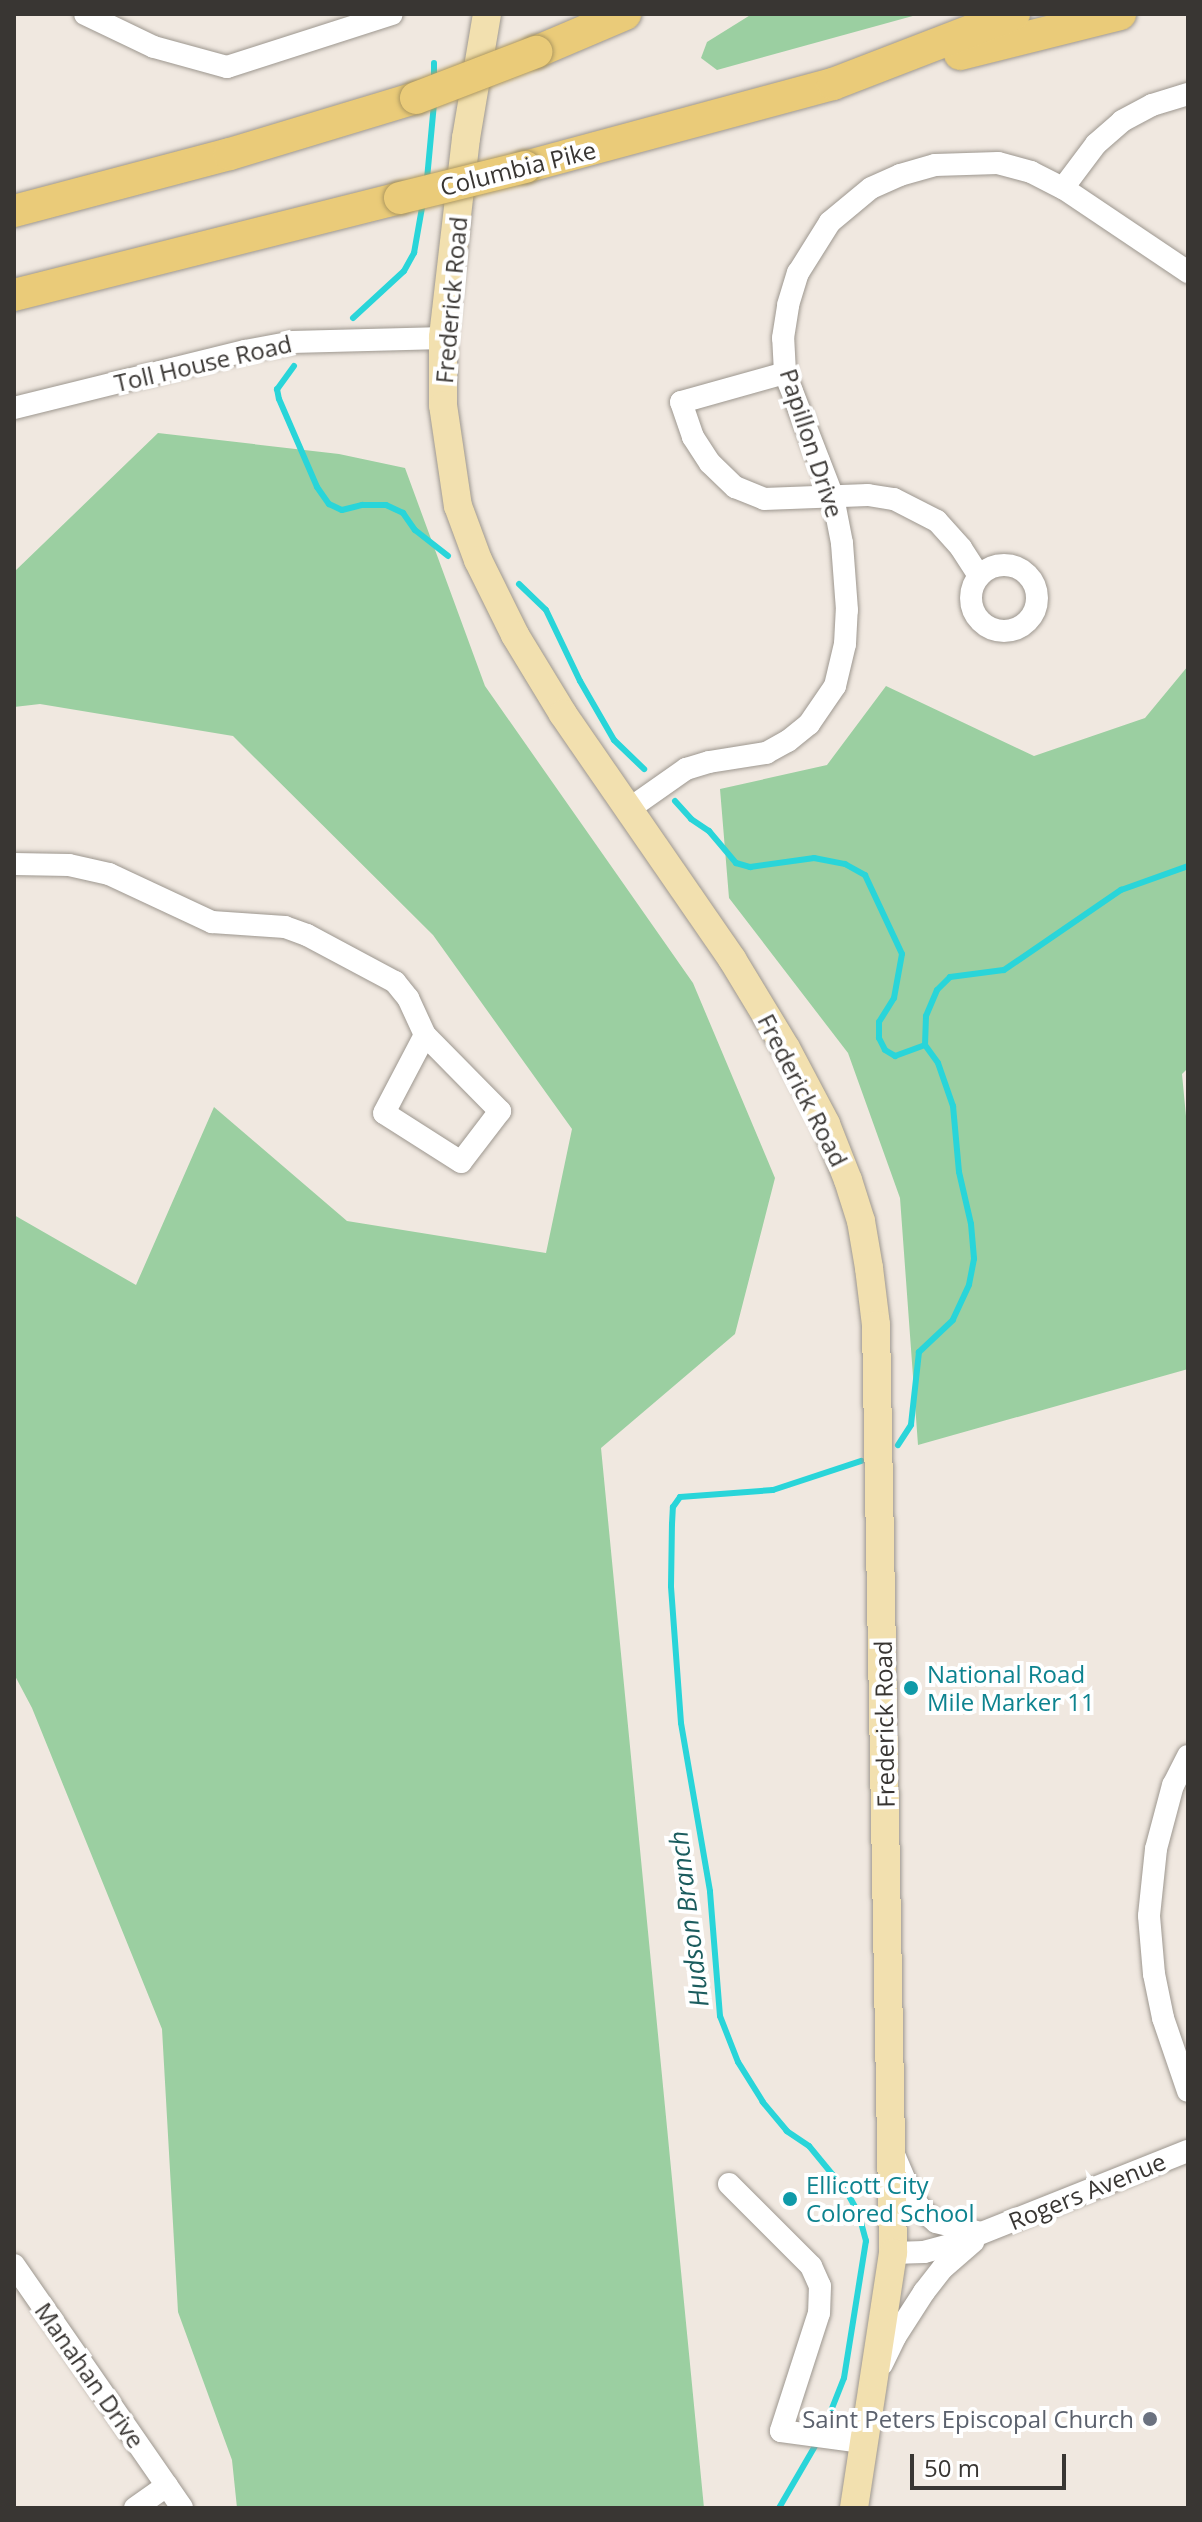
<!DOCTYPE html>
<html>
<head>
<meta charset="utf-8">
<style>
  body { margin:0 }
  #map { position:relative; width:1202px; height:2522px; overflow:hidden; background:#f0e8e0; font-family:"Open Sans",sans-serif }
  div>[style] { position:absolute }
  .green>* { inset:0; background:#9bcfa1 }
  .stream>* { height:6px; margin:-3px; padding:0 3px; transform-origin:3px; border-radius:3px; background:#29d5d9 }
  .roads { filter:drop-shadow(0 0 2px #9d978f) drop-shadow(0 0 2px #9d978f) }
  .minor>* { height:22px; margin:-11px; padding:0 11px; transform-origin:11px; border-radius:11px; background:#fff }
  .minor>.ring { margin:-11px; padding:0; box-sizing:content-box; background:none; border:22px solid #fff; border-radius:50% }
  .major>* { height:28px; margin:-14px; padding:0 14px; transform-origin:14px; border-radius:14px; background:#f2e0af }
  .highway>* { height:32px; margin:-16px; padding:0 16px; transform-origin:16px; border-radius:16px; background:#eacb79 }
  .bridges { filter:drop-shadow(0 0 2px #ac9760) drop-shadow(0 0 2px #ac9760) }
  .highway-bridge>* { height:32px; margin:-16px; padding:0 16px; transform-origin:16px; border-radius:16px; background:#eacb79 }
  .dots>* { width:22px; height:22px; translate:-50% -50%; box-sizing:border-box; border:4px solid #fff; border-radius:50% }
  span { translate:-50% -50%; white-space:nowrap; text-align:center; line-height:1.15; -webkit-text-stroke:8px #fff; paint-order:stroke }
  .street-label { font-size:24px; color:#393633 }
  .culture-label { font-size:24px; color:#0d838f }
  .left { translate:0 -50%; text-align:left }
  .worship-label { font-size:24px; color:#5b616d }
  .right { translate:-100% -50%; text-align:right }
  .water-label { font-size:26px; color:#1b5c5e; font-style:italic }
  .frame { position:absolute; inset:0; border:16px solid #393633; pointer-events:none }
  .scale { position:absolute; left:910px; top:2454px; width:156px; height:36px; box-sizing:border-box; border:4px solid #393633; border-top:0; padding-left:10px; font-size:24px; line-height:28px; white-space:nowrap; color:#393633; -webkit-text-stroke:6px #fff; paint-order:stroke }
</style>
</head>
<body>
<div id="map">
  <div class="green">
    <div style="clip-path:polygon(752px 14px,920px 14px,717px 70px,701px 58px,707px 42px)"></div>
    <div style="clip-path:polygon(158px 433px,339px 454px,405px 468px,485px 686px,693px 983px,775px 1178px,735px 1334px,601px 1448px,704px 2508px,237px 2508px,232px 2460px,178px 2312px,162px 2029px,32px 1708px,14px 1674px,14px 1215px,136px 1285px,214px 1107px,347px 1221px,546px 1253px,572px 1129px,433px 935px,233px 736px,40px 704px,14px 707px,14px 572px)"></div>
    <div style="clip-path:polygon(1188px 666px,1188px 1068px,1182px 1074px,1188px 1137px,1188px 1369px,918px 1445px,900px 1198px,848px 1053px,729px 898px,720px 789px,827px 765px,886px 686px,1034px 756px,1145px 718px)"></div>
  </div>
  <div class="stream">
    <div style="left:434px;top:80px;width:17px;rotate:-90deg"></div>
    <div style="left:427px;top:179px;width:76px;rotate:-84.7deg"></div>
    <div style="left:353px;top:318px;width:69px;rotate:-42.7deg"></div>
    <div style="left:404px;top:271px;width:21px;rotate:-61deg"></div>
    <div style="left:414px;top:253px;width:52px;rotate:-80deg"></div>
    <div style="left:294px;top:366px;width:29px;rotate:126deg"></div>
    <div style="left:277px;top:389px;width:10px;rotate:79deg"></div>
    <div style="left:279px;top:399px;width:96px;rotate:66.6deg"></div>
    <div style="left:317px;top:487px;width:21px;rotate:55deg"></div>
    <div style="left:329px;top:504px;width:14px;rotate:25deg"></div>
    <div style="left:342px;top:510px;width:21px;rotate:-14deg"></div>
    <div style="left:362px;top:505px;width:24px"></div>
    <div style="left:386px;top:505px;width:19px;rotate:25deg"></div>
    <div style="left:403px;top:513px;width:21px;rotate:55deg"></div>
    <div style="left:415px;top:530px;width:42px;rotate:38.2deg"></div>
    <div style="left:519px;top:584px;width:37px;rotate:44deg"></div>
    <div style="left:546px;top:610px;width:79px;rotate:64.4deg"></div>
    <div style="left:580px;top:681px;width:68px;rotate:60deg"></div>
    <div style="left:614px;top:740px;width:42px;rotate:44deg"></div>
    <div style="left:675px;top:801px;width:24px;rotate:48deg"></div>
    <div style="left:691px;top:819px;width:22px;rotate:34deg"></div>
    <div style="left:709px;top:831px;width:42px;rotate:49.8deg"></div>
    <div style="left:736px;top:863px;width:15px;rotate:16deg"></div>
    <div style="left:750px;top:867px;width:65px;rotate:-8deg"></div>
    <div style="left:814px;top:858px;width:32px;rotate:11deg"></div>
    <div style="left:845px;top:864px;width:23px;rotate:29deg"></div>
    <div style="left:865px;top:875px;width:87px;rotate:64.9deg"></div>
    <div style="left:902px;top:954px;width:45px;rotate:100.3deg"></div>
    <div style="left:894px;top:998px;width:28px;rotate:122deg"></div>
    <div style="left:879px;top:1022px;width:16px;rotate:90deg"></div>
    <div style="left:879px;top:1038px;width:13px;rotate:63deg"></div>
    <div style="left:885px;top:1050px;width:12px;rotate:31deg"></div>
    <div style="left:895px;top:1056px;width:32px;rotate:-20deg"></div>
    <div style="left:925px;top:1045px;width:22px;rotate:54deg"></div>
    <div style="left:938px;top:1063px;width:46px;rotate:70.8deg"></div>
    <div style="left:953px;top:1106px;width:66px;rotate:84.8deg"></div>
    <div style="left:959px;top:1172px;width:53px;rotate:77deg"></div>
    <div style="left:971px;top:1224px;width:35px;rotate:85deg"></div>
    <div style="left:974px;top:1259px;width:26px;rotate:101deg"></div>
    <div style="left:969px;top:1285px;width:38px;rotate:115deg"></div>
    <div style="left:953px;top:1320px;width:47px;rotate:136.7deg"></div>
    <div style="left:919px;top:1352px;width:73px;rotate:96.3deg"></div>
    <div style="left:911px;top:1425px;width:24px;rotate:123deg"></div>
    <div style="left:925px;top:1045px;width:29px;rotate:-88deg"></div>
    <div style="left:926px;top:1016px;width:28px;rotate:-67deg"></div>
    <div style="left:937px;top:990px;width:18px;rotate:-45deg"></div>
    <div style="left:950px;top:977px;width:54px;rotate:-7.4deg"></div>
    <div style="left:1004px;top:970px;width:142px;rotate:-34.4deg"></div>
    <div style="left:1121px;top:890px;width:71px;rotate:-19.7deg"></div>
    <div style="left:823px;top:2431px;width:57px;rotate:-68.4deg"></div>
    <div style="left:844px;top:2378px;width:139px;rotate:-80.9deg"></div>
    <div style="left:866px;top:2241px;width:28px;rotate:-105deg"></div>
    <div style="left:859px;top:2214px;width:26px;rotate:-119deg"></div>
    <div style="left:846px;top:2191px;width:58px;rotate:-129.4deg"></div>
    <div style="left:809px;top:2146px;width:27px;rotate:-146deg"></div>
    <div style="left:787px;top:2131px;width:38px;rotate:-130deg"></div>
    <div style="left:763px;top:2102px;width:47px;rotate:-122deg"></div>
    <div style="left:738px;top:2062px;width:49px;rotate:-111.4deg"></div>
    <div style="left:720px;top:2016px;width:125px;rotate:-94.6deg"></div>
    <div style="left:710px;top:1891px;width:170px;rotate:-99.8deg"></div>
    <div style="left:681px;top:1723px;width:137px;rotate:-94.2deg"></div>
    <div style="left:671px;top:1586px;width:62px;rotate:-89.1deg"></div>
    <div style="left:672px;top:1524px;width:17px;rotate:-87deg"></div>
    <div style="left:673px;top:1507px;width:12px;rotate:-55deg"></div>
    <div style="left:680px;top:1497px;width:93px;rotate:-4.3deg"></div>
    <div style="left:773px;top:1490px;width:93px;rotate:-18.2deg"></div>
    <div style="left:779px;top:2508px;width:78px;rotate:-59.8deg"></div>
  </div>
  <div class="roads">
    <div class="minor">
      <div style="left:85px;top:14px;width:76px;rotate:25.6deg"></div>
      <div style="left:154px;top:47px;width:76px;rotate:15.3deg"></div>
      <div style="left:227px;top:67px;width:173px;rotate:-17.8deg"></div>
      <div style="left:1063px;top:188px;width:55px;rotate:-53.1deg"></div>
      <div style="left:1096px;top:144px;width:35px;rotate:-41deg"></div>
      <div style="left:1122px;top:121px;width:34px;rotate:-28deg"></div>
      <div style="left:1152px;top:105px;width:38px;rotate:-17deg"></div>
      <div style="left:785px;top:373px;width:108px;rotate:164.4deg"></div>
      <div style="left:681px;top:402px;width:37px;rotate:71deg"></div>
      <div style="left:693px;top:437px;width:31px;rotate:57deg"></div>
      <div style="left:710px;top:463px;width:35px;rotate:44deg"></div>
      <div style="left:735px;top:487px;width:31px;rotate:22deg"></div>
      <div style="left:764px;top:499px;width:104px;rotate:-2.2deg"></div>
      <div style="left:868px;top:495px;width:26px;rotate:9deg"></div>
      <div style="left:894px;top:499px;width:48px;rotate:27.1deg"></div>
      <div style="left:937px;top:521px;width:36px;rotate:48deg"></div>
      <div style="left:961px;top:548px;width:33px;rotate:57deg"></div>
      <div style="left:14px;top:408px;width:238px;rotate:-13.9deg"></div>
      <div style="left:245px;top:351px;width:49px;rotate:-10.6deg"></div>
      <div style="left:293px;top:342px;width:150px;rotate:-1.5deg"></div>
      <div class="ring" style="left:971px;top:565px;width:44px;height:44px"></div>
      <div style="left:629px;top:809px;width:70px;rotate:-35.1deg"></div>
      <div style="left:686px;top:769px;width:24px;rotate:-17deg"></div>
      <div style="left:709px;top:762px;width:58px;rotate:-9deg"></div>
      <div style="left:766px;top:753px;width:25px;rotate:-29deg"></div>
      <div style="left:788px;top:741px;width:27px;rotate:-39deg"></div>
      <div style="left:809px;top:724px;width:46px;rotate:-55.6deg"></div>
      <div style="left:835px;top:686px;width:43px;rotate:-76.6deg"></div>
      <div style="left:845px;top:644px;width:34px;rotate:-87deg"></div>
      <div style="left:847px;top:610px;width:67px;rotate:-94.3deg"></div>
      <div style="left:842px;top:543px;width:47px;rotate:-101.1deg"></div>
      <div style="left:833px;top:497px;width:133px;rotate:-111.2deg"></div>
      <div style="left:785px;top:373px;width:35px;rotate:-93deg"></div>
      <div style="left:783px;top:338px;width:33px;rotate:-81deg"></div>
      <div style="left:788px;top:305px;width:34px;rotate:-73deg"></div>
      <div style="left:798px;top:273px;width:60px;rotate:-57.9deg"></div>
      <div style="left:830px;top:222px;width:53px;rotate:-39.7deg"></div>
      <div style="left:871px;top:188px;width:32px;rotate:-24deg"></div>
      <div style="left:900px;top:175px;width:36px;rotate:-16deg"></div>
      <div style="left:935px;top:165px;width:63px;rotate:-1.8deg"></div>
      <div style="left:998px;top:163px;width:34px;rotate:15deg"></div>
      <div style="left:1031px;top:172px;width:36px;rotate:27deg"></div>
      <div style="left:1063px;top:188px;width:151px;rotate:33.9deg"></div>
      <div style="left:14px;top:864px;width:55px;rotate:1deg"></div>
      <div style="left:69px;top:865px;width:41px;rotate:12.7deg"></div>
      <div style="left:109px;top:874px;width:114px;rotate:25deg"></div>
      <div style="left:212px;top:922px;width:73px;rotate:3.9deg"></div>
      <div style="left:285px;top:927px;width:23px;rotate:20deg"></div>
      <div style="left:307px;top:935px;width:100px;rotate:28.1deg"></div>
      <div style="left:395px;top:982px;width:21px;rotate:51deg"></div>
      <div style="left:408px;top:998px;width:41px;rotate:65.3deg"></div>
      <div style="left:425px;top:1035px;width:107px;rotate:45.4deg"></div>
      <div style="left:500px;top:1111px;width:64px;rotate:127.4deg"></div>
      <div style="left:461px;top:1162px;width:91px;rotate:-147.5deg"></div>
      <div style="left:384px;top:1113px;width:88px;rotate:-62.3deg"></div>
      <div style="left:1188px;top:1756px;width:33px;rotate:117deg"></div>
      <div style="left:1173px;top:1785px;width:66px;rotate:104.9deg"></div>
      <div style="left:1156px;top:1849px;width:67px;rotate:96deg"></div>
      <div style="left:1149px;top:1916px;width:58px;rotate:85.1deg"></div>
      <div style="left:1154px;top:1974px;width:45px;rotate:78.4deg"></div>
      <div style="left:1163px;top:2018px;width:77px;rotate:71.1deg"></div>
      <div style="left:895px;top:2157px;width:43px;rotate:67deg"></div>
      <div style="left:912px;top:2197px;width:18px;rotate:52deg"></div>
      <div style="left:923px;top:2211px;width:17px;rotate:40deg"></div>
      <div style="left:936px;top:2222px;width:46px;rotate:13.7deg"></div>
      <div style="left:729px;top:2184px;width:116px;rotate:45deg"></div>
      <div style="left:811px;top:2266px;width:22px;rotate:66deg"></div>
      <div style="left:820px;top:2286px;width:27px;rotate:92deg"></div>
      <div style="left:819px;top:2313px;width:124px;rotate:107.9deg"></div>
      <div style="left:781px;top:2431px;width:82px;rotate:7.7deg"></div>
      <div style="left:893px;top:2253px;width:31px;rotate:-2deg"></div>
      <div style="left:924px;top:2252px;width:31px;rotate:-15deg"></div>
      <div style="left:954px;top:2244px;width:252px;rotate:-21.7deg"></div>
      <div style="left:14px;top:2265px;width:295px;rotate:55.3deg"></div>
      <div style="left:882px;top:2364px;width:30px;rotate:-64deg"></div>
      <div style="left:895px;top:2337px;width:54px;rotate:-57.2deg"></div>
      <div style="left:924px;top:2292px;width:31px;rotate:-52deg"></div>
      <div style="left:943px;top:2268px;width:40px;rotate:-41deg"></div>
      <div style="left:135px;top:2508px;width:39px;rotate:-35deg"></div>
    </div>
    <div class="major">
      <div style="left:487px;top:14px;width:126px;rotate:99.6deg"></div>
      <div style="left:466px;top:138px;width:201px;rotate:96.6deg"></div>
      <div style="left:443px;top:338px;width:67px;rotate:90deg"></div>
      <div style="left:443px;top:405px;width:102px;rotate:81.6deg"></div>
      <div style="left:458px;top:506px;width:58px;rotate:69.7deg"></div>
      <div style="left:478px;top:560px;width:84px;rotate:63.7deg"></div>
      <div style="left:515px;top:635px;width:92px;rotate:58.7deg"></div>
      <div style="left:563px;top:714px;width:298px;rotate:55.4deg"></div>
      <div style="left:732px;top:959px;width:104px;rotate:58.8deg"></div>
      <div style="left:786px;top:1048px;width:86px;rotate:62.2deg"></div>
      <div style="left:826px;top:1124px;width:60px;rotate:68.6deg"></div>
      <div style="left:848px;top:1180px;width:43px;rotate:72.4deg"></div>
      <div style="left:861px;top:1221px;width:48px;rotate:80.3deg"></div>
      <div style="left:869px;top:1268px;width:57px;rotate:83deg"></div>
      <div style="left:876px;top:1325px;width:928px;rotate:88.95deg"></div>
      <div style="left:893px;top:2253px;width:258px;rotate:98.7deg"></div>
    </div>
    <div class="highway">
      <div style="left:536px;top:52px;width:97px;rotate:-23.1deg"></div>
      <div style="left:960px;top:54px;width:165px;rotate:-14deg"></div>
      <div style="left:525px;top:167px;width:319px;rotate:-15.1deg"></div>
      <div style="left:833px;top:84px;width:194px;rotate:-21.1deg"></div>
      <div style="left:14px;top:211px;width:223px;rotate:-14.8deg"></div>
      <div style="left:230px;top:154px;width:194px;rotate:-16.8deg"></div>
      <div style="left:14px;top:295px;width:398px;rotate:-14.1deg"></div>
    </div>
  </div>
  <div class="bridges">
    <div class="highway-bridge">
      <div style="left:416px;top:98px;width:129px;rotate:-21deg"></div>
      <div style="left:400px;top:198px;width:129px;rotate:-13.9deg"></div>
    </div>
  </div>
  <div class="dots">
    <div style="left:911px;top:1688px;background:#0f9aa8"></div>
    <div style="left:790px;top:2199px;background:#0f9aa8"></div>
    <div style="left:1150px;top:2419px;background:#6b7280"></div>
  </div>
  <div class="street-label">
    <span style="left:518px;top:168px;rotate:-14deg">Columbia Pike</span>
    <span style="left:451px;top:300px;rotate:-85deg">Frederick Road</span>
    <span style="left:203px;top:363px;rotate:-13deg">Toll House Road</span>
    <span style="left:812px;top:443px;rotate:72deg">Papillon Drive</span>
    <span style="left:803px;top:1090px;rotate:63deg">Frederick Road</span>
    <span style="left:884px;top:1724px;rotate:-91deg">Frederick Road</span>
    <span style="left:1087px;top:2191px;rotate:-22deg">Rogers Avenue</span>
    <span style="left:90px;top:2375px;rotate:55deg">Manahan Drive</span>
  </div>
  <div class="culture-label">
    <span class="left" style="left:927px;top:1688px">National Road<br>Mile Marker 11</span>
    <span class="left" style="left:806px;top:2199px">Ellicott City<br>Colored School</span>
  </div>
  <div class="worship-label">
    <span class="right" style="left:1134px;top:2419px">Saint Peters Episcopal Church</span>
  </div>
  <div class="water-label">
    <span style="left:689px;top:1919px;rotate:-97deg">Hudson Branch</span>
  </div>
  <div class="frame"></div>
  <div class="scale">50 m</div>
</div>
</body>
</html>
